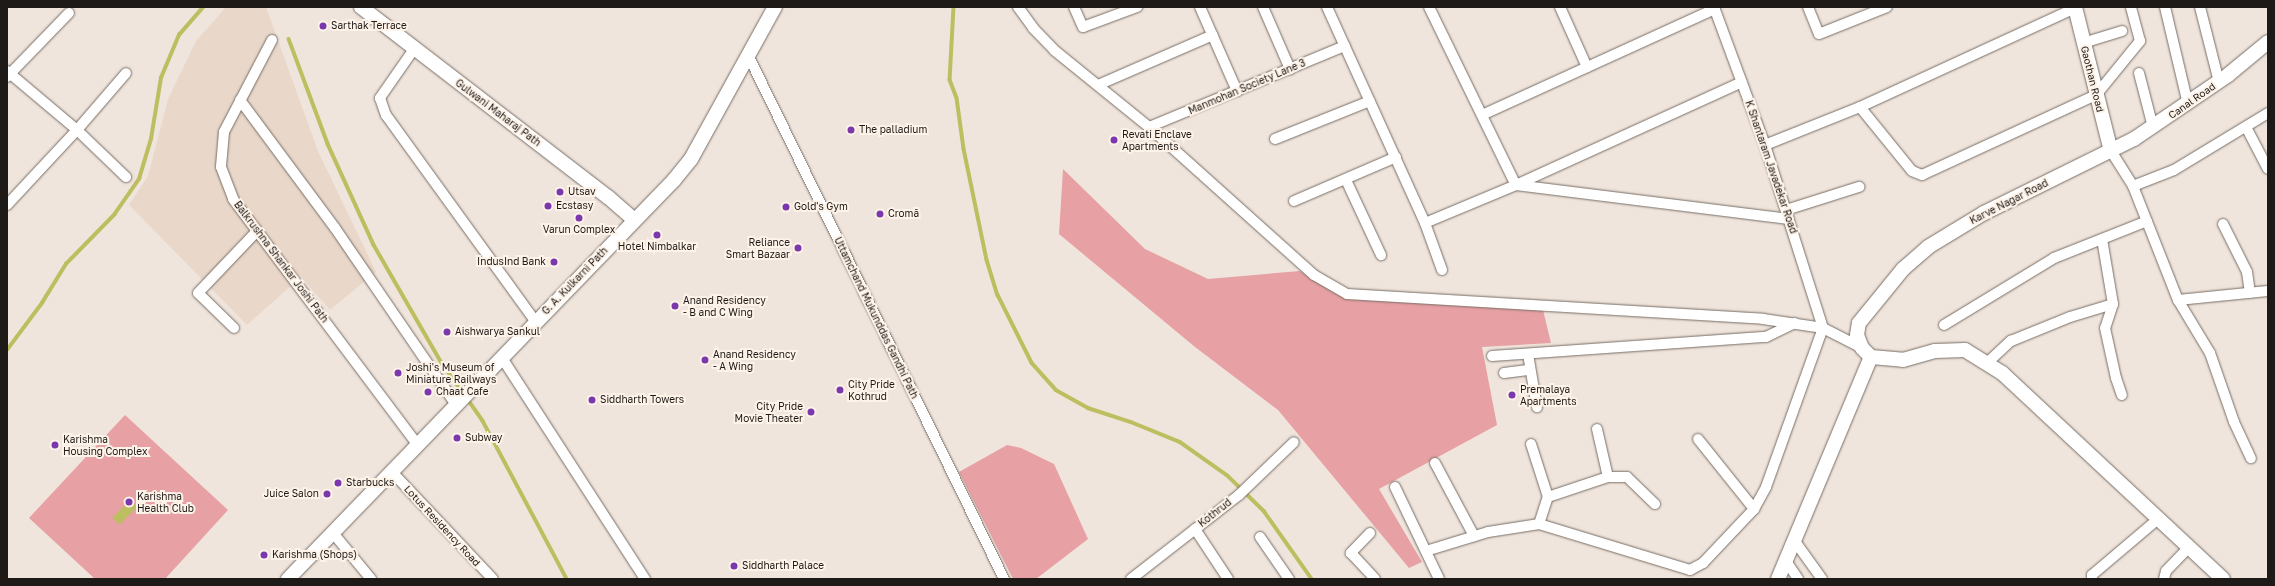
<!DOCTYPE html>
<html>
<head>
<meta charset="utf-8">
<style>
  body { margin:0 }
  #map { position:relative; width:2275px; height:586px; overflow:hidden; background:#f0e5dc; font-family:"Golos Text",sans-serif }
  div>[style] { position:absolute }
  .built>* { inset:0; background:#e9d8ca }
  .green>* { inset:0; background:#e7a0a3 }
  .water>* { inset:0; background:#bdbe60; transform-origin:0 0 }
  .stream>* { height:3.5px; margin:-1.75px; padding:0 1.75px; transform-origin:1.75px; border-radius:1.75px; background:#bdbe60 }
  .roads { filter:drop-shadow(0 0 1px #776d65) drop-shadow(0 0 1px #776d65) }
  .street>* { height:10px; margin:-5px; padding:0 5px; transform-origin:5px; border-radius:5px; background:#fff }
  .secondary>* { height:14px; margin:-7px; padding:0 7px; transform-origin:7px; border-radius:7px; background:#fff }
  .dots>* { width:11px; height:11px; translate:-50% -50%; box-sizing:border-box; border:2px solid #fef3e9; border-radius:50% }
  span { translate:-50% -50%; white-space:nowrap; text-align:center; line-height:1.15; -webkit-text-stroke:4px #fef3e9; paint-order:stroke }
  .poi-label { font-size:10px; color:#1e1a17 }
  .left { translate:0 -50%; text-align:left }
  .right { translate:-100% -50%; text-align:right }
  .street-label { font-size:10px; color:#1e1a17 }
  .frame { position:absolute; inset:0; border:8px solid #1e1a17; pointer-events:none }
</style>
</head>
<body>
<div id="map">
  <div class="built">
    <div style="clip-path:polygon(226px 7px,266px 7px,318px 151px,376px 272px,330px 310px,301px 277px,247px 325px,129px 205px,148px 176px,168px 99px,196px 41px)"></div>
  </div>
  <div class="green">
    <div style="clip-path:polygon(1063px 169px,1145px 249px,1208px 279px,1300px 271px,1346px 299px,1543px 310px,1551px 343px,1482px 347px,1497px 425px,1379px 489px,1422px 562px,1409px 568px,1278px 410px,1195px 347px,1059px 234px)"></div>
    <div style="clip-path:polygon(125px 415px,228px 510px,165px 579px,95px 579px,29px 518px)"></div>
    <div style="clip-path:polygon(1007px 445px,1021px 448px,1054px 464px,1088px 539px,1036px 579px,1013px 579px,959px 472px)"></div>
  </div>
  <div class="water">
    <div style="left:130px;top:500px;width:10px;height:25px;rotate:45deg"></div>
  </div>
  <div class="stream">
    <div style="left:954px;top:7px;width:73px;rotate:93.1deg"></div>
    <div style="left:950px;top:80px;width:19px;rotate:69deg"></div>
    <div style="left:957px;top:98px;width:51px;rotate:82.2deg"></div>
    <div style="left:964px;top:149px;width:113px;rotate:78.3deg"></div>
    <div style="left:987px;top:260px;width:37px;rotate:73deg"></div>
    <div style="left:998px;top:295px;width:76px;rotate:63.4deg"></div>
    <div style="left:1032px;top:363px;width:36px;rotate:48deg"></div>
    <div style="left:1056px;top:390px;width:37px;rotate:29deg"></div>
    <div style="left:1088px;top:408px;width:45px;rotate:18deg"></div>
    <div style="left:1131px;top:422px;width:53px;rotate:22.2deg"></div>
    <div style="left:1180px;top:442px;width:57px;rotate:35.1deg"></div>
    <div style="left:1227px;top:475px;width:52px;rotate:44.2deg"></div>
    <div style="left:1264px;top:511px;width:83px;rotate:54.8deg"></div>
    <div style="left:289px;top:39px;width:112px;rotate:69.6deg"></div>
    <div style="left:328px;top:144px;width:111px;rotate:65.5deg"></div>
    <div style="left:374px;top:245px;width:138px;rotate:60.1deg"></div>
    <div style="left:443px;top:365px;width:34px;rotate:54deg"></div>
    <div style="left:7px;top:350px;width:59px;rotate:-53.3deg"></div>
    <div style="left:42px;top:303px;width:46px;rotate:-58.4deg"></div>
    <div style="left:66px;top:264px;width:69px;rotate:-45.6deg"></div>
    <div style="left:114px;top:215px;width:44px;rotate:-55.2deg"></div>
    <div style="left:139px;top:179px;width:42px;rotate:-73.3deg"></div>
    <div style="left:151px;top:139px;width:62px;rotate:-80.7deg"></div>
    <div style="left:161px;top:78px;width:47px;rotate:-67.3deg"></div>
    <div style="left:179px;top:35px;width:37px;rotate:-49deg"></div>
    <div style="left:467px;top:398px;width:28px;rotate:55deg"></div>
    <div style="left:483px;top:421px;width:179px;rotate:62deg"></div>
  </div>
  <div class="roads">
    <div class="street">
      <div style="left:1018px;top:7px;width:26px;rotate:54deg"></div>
      <div style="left:1033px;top:28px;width:30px;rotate:46deg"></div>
      <div style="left:1054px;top:50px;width:122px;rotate:39deg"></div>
      <div style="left:1149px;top:127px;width:222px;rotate:41.9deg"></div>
      <div style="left:1314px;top:275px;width:38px;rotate:30deg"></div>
      <div style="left:1347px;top:294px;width:417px;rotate:3.4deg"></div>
      <div style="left:1763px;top:319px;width:61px;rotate:8.5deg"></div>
      <div style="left:1823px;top:328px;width:44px;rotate:27.1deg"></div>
      <div style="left:1074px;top:7px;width:22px;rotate:66deg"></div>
      <div style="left:1083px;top:27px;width:58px;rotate:-20.3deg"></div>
      <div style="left:1200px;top:7px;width:92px;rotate:66.2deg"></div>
      <div style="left:1263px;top:7px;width:68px;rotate:66.5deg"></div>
      <div style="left:1327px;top:7px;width:237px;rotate:65.6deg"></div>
      <div style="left:1425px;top:223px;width:50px;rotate:70.1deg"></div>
      <div style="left:1429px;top:7px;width:198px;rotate:64deg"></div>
      <div style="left:1516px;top:185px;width:248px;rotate:-24.5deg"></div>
      <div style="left:1560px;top:7px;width:66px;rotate:65.8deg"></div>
      <div style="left:1808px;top:7px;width:29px;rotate:68deg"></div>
      <div style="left:1819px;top:34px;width:73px;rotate:-21.7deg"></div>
      <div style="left:2165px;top:7px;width:100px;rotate:76.7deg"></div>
      <div style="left:2200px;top:7px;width:77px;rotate:75.8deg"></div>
      <div style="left:272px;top:40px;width:104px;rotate:117.6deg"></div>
      <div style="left:224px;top:132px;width:35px;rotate:95deg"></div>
      <div style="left:221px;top:167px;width:34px;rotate:69deg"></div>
      <div style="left:233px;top:199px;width:308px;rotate:53.1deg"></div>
      <div style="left:2083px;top:43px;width:41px;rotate:-17.1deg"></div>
      <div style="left:414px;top:49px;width:60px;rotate:124.8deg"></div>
      <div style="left:380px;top:98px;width:18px;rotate:71deg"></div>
      <div style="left:386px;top:115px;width:256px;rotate:54.1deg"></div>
      <div style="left:749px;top:57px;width:581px;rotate:63.96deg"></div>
      <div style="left:7px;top:71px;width:92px;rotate:40.1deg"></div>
      <div style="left:77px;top:130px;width:68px;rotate:43.8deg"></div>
      <div style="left:2139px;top:73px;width:56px;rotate:75.5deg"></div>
      <div style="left:7px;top:77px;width:89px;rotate:-45.9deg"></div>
      <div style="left:1098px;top:85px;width:125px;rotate:-23.5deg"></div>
      <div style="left:240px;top:100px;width:159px;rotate:53.4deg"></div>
      <div style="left:335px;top:228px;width:214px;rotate:55.6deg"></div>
      <div style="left:1860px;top:107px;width:82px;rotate:50.9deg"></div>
      <div style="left:1912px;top:171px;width:11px;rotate:22deg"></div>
      <div style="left:1922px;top:175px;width:192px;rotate:-24.7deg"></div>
      <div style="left:2096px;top:95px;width:70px;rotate:-50.8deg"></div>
      <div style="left:2140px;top:41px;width:35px;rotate:-105deg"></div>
      <div style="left:1482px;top:115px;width:256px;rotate:-24.5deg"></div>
      <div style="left:1149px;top:127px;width:212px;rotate:-22.5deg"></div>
      <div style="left:2246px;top:127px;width:47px;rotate:62.4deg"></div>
      <div style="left:1275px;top:139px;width:102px;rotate:-21.8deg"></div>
      <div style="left:1765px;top:145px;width:102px;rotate:-21.8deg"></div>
      <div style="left:1860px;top:107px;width:237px;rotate:-24.7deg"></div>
      <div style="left:2111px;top:151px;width:41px;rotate:57.8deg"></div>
      <div style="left:2133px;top:186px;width:123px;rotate:68.5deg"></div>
      <div style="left:2178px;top:300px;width:62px;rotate:58.9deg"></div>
      <div style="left:2210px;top:353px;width:73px;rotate:70.8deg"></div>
      <div style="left:2234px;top:422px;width:40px;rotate:65deg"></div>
      <div style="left:1346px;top:180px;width:83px;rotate:65deg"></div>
      <div style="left:2133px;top:186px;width:44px;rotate:-21.3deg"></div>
      <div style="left:2174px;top:170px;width:110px;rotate:-31.2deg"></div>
      <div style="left:1294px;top:201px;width:111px;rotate:-23.3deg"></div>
      <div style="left:7px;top:205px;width:103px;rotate:-47deg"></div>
      <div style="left:77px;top:130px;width:75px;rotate:-49.3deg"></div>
      <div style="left:1786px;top:210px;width:77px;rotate:-17.5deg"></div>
      <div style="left:1425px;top:223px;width:99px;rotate:-22.7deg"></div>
      <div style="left:1516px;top:185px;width:275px;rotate:7.1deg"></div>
      <div style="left:2223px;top:224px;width:54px;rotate:63.4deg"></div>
      <div style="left:2247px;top:272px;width:21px;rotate:82deg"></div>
      <div style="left:2102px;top:239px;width:66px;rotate:80.4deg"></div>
      <div style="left:2113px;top:304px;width:25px;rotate:108deg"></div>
      <div style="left:2105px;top:328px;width:51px;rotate:77.6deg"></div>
      <div style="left:2116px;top:378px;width:18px;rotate:71deg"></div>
      <div style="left:2178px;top:300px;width:90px;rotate:-5.7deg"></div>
      <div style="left:1944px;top:325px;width:129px;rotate:-31.3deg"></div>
      <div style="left:2054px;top:258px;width:100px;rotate:-21.7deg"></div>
      <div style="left:234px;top:328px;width:50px;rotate:-135.8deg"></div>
      <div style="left:198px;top:293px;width:86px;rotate:-46.4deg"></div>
      <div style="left:1528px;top:354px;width:54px;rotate:80.4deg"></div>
      <div style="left:1492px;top:356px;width:275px;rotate:-4deg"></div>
      <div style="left:1766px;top:337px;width:32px;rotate:-26deg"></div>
      <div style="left:502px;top:358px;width:263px;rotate:57.1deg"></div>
      <div style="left:1987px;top:363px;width:33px;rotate:-43deg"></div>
      <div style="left:2011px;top:341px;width:64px;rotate:-22.1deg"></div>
      <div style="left:2070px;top:317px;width:45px;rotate:-16.8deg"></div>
      <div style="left:1504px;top:373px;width:26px;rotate:-7deg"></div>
      <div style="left:1597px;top:429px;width:49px;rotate:77.1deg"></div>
      <div style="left:1698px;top:439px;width:90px;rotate:51.3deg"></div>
      <div style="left:1531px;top:444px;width:56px;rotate:72.2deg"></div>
      <div style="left:1435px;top:463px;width:83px;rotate:61.9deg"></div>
      <div style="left:392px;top:472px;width:147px;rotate:46.7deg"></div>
      <div style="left:1395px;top:487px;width:102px;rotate:64.4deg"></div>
      <div style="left:1539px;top:524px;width:28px;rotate:-72deg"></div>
      <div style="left:1548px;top:497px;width:63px;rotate:-18.4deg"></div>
      <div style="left:1608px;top:477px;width:19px"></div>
      <div style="left:1627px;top:477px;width:39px;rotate:44deg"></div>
      <div style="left:1195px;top:529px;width:60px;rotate:56.6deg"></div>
      <div style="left:333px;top:533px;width:60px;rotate:50.4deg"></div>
      <div style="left:1370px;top:533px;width:28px;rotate:134deg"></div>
      <div style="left:1351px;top:553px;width:35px;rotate:47deg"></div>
      <div style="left:1260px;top:537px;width:51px;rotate:55.4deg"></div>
      <div style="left:1794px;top:540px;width:48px;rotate:54.3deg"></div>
      <div style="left:1426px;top:551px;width:65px;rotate:-17deg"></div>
      <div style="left:1488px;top:532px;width:52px;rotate:-8.9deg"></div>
      <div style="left:1539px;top:524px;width:158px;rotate:16.9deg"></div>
      <div style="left:1690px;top:570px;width:15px;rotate:-28deg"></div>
      <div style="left:1703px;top:563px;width:74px;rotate:-46.6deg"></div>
      <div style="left:1754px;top:509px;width:25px;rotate:-61deg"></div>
      <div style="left:1766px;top:487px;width:169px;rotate:-70.3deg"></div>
      <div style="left:1823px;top:328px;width:192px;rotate:-107.6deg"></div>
      <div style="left:1765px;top:145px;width:147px;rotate:-110.3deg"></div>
      <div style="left:1786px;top:561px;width:22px;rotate:56deg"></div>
      <div style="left:1131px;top:579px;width:137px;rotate:-37.9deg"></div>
      <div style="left:1239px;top:495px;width:76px;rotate:-43.9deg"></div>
      <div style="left:2092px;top:579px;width:4px;rotate:-90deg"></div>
      <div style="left:2092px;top:575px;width:87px;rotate:-40.3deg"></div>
      <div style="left:2164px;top:579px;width:8px;rotate:-76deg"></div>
      <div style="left:2166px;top:571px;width:33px;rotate:-46deg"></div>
    </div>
    <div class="secondary">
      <div style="left:361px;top:7px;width:312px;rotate:37.6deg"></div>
      <div style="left:608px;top:197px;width:35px;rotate:41deg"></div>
      <div style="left:2075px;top:7px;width:148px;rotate:76deg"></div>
      <div style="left:1871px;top:357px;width:13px;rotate:-135deg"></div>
      <div style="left:1862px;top:348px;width:14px;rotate:-111deg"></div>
      <div style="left:1857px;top:335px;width:12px;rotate:-81deg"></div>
      <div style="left:1859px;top:323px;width:70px;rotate:-50.8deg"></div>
      <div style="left:1903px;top:269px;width:33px;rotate:-41deg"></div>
      <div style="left:1928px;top:247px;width:66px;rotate:-31.3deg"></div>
      <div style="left:1984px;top:213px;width:167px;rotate:-26.3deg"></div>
      <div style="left:2134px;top:139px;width:114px;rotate:-34.2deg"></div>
      <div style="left:2228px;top:75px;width:52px;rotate:-39.5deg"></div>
      <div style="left:1871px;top:357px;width:32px;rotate:5deg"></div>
      <div style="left:1903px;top:360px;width:33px;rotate:-16deg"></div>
      <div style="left:1935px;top:351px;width:30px;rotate:-2deg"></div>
      <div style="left:1965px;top:350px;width:44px;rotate:31.9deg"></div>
      <div style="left:2002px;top:373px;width:302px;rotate:43deg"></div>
      <div style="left:288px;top:579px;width:555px;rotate:-45.95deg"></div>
      <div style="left:674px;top:180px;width:27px;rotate:-51deg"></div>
      <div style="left:691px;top:159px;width:174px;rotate:-61.1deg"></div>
      <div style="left:1778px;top:579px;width:241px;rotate:-67.3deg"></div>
    </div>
  </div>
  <div class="dots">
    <div style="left:323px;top:26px;background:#7b38ad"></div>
    <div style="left:851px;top:130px;background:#7b38ad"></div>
    <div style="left:1114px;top:140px;background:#7b38ad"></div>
    <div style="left:560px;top:192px;background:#7b38ad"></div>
    <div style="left:548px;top:206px;background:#7b38ad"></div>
    <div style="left:786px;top:207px;background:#7b38ad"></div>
    <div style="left:880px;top:214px;background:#7b38ad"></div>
    <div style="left:579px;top:218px;background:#7b38ad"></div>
    <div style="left:657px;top:235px;background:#7b38ad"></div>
    <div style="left:798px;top:248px;background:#7b38ad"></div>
    <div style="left:554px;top:262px;background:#7b38ad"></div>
    <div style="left:675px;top:306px;background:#7b38ad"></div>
    <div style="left:447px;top:332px;background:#7b38ad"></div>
    <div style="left:705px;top:360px;background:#7b38ad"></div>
    <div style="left:398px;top:373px;background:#7b38ad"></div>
    <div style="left:840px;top:390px;background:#7b38ad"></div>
    <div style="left:428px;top:392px;background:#7b38ad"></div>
    <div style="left:1512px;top:395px;background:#7b38ad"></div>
    <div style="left:592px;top:400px;background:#7b38ad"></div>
    <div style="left:811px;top:412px;background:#7b38ad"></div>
    <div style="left:457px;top:438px;background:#7b38ad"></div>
    <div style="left:55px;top:445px;background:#7b38ad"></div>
    <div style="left:338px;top:483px;background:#7b38ad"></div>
    <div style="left:327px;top:494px;background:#7b38ad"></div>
    <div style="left:129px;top:502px;background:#7b38ad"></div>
    <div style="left:264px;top:555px;background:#7b38ad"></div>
    <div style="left:734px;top:566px;background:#7b38ad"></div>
  </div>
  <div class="poi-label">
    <span class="left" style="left:331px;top:26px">Sarthak Terrace</span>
    <span class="left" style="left:859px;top:130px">The palladium</span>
    <span class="left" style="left:1122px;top:140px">Revati Enclave<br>Apartments</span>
    <span class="left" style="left:568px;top:192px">Utsav</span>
    <span class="left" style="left:556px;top:206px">Ecstasy</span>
    <span class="left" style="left:794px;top:207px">Gold's Gym</span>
    <span class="left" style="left:888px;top:214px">Cromā</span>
    <span style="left:579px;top:230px">Varun Complex</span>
    <span class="right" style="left:790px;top:248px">Reliance<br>Smart Bazaar</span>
    <span style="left:657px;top:247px">Hotel Nimbalkar</span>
    <span class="right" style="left:546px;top:262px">IndusInd Bank</span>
    <span class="left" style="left:683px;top:306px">Anand Residency<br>- B and C Wing</span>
    <span class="left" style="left:455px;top:332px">Aishwarya Sankul</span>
    <span class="left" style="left:713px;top:360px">Anand Residency<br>- A Wing</span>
    <span class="left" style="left:406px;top:373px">Joshi's Museum of<br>Miniature Railways</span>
    <span class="left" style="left:848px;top:390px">City Pride<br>Kothrud</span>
    <span class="left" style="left:1520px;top:395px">Premalaya<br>Apartments</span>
    <span class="left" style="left:436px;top:392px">Chaat Cafe</span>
    <span class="left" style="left:600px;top:400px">Siddharth Towers</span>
    <span class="right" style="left:803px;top:412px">City Pride<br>Movie Theater</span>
    <span class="left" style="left:465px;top:438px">Subway</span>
    <span class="left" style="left:63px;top:445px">Karishma<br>Housing Complex</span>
    <span class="left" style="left:346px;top:483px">Starbucks</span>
    <span class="right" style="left:319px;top:494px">Juice Salon</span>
    <span class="left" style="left:137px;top:502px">Karishma<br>Health Club</span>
    <span class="left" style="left:272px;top:555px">Karishma (Shops)</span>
    <span class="left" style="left:742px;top:566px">Siddharth Palace</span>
  </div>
  <div class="street-label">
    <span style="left:2092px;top:79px;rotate:76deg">Gaothan Road</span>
    <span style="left:1247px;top:87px;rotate:-23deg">Manmohan Society Lane 3</span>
    <span style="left:2192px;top:101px;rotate:-35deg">Canal Road</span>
    <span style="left:498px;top:113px;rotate:37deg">Gulwani Maharaj Path</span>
    <span style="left:1771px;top:167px;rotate:71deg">K Shantaram Javadekar Road</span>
    <span style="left:2009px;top:202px;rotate:-27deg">Karve Nagar Road</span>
    <span style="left:281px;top:262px;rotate:53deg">Balkrushna Shankar Joshi Path</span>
    <span style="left:575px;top:281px;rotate:-46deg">G. A. Kulkarni Path</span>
    <span style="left:876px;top:318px;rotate:64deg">Uttamchand Mukunddas Gandhi Path</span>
    <span style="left:1215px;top:513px;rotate:-38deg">Kothrud</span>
    <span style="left:442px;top:526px;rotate:47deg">Lotus Residency Road</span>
  </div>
  <div class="frame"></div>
</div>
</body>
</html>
